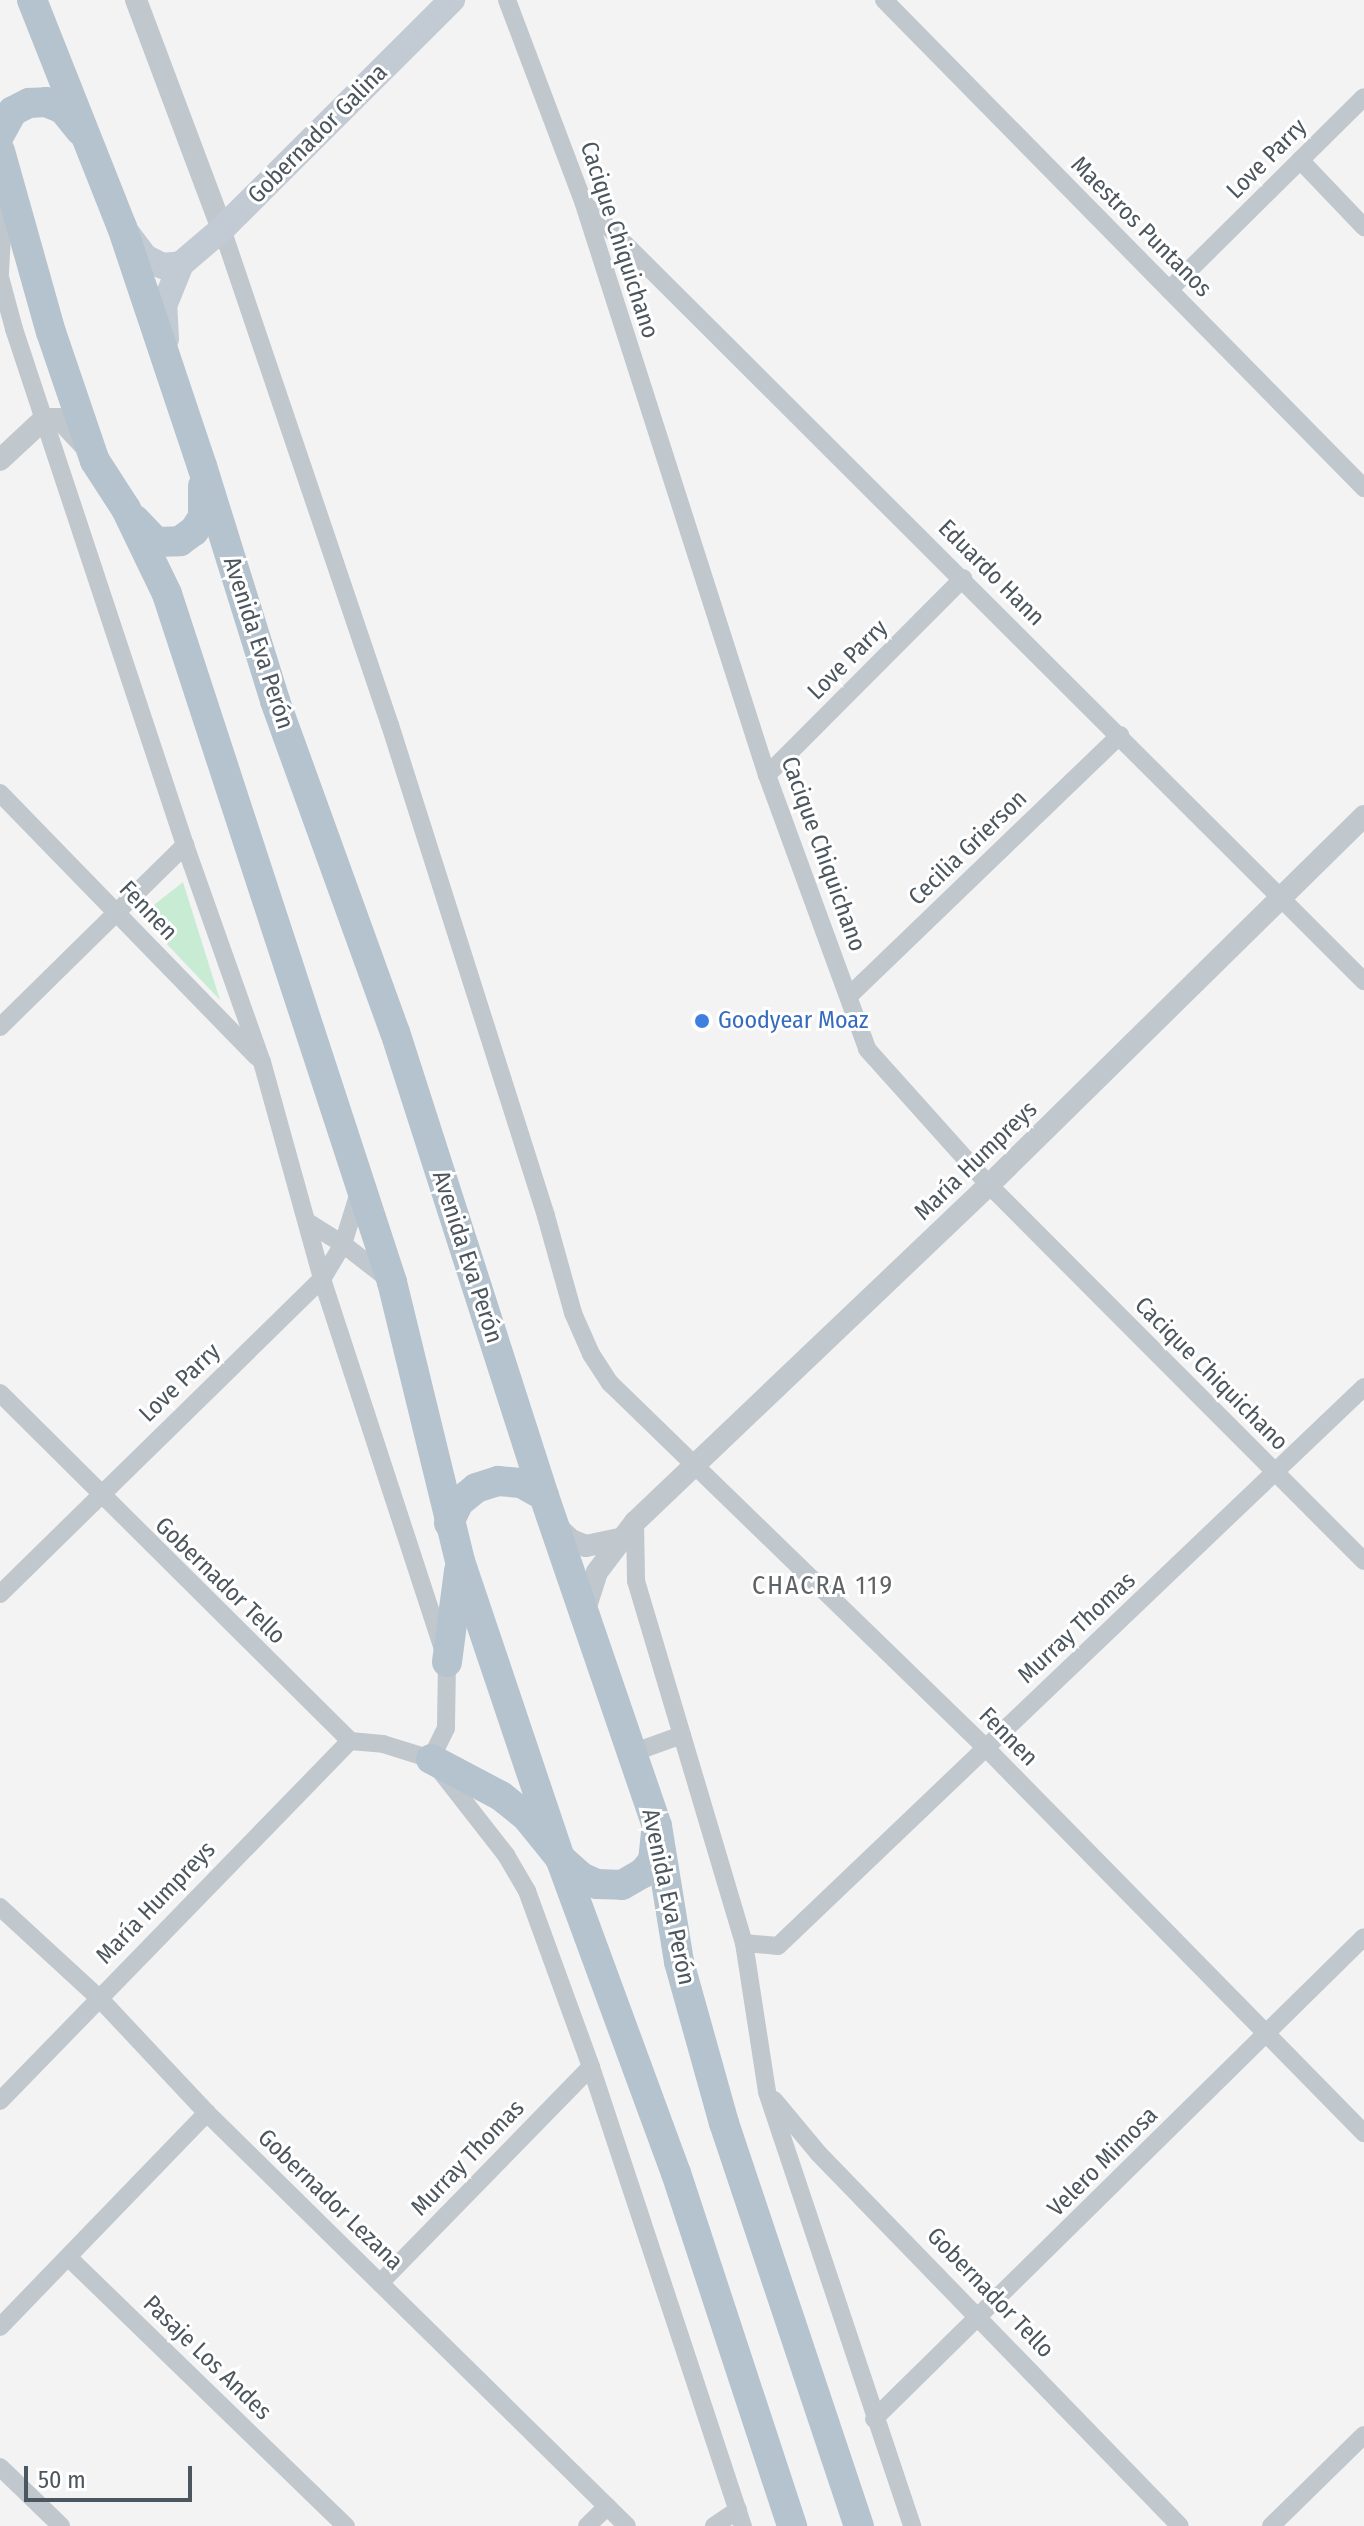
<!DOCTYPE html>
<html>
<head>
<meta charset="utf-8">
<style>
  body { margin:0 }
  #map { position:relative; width:1364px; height:2526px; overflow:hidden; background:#f4f3f3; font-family:"Fira Sans Condensed",sans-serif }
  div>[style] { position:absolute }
  .green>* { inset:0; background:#c7ecd3 }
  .minor>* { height:18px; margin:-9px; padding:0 9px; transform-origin:9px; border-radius:9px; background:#c0c7cd }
  .tertiary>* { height:22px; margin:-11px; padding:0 11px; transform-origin:11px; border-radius:11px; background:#c0c7cd }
  .secondary>* { height:26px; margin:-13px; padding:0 13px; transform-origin:13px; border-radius:13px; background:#c2cbd3 }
  .primary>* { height:30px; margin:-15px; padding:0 15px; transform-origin:15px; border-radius:15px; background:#b5c3ce }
  .dots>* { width:22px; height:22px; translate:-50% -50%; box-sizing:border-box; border:4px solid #fff; border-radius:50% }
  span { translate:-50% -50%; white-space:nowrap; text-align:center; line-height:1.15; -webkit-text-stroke:6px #fff; paint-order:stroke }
  .street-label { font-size:24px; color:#4c565e }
  .shop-label { font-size:24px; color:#366cbe }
  .left { translate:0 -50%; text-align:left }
  .neighbourhood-label { font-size:26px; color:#5f6366; letter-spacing:2px }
  .scale { position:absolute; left:24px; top:2466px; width:168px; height:36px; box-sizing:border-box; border:4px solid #4c565e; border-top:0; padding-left:10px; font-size:24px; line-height:28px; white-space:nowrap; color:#4c565e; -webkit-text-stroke:6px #fff; paint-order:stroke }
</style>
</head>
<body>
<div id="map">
  <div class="green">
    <div style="clip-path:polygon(183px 882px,220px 1000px,140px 916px)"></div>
  </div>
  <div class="minor">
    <div style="left:507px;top:0;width:215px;rotate:69.3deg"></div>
    <div style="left:583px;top:201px;width:603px;rotate:72.23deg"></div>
    <div style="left:767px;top:775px;width:292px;rotate:69.9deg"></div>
    <div style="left:867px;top:1049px;width:183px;rotate:48.1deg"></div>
    <div style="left:989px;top:1185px;width:531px;rotate:45.08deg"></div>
    <div style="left:884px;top:0;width:685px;rotate:45.47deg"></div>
    <div style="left:1300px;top:160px;width:93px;rotate:46.3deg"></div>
    <div style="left:584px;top:203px;width:1102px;rotate:44.93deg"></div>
    <div style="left:222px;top:229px;width:524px;rotate:71.29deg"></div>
    <div style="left:390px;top:725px;width:515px;rotate:72.37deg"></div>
    <div style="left:546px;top:1216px;width:101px;rotate:74.4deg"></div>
    <div style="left:573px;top:1313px;width:45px;rotate:66.3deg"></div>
    <div style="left:591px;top:1354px;width:35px;rotate:57deg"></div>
    <div style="left:610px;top:1383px;width:524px;rotate:44.15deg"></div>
    <div style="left:986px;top:1748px;width:540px;rotate:45.53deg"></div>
    <div style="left:0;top:273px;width:77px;rotate:-87deg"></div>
    <div style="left:0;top:277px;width:54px;rotate:74.9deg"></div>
    <div style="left:14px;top:329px;width:544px;rotate:71.67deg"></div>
    <div style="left:185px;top:845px;width:230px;rotate:70.5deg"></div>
    <div style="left:262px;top:1062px;width:225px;rotate:74.5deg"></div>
    <div style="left:322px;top:1279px;width:403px;rotate:71.9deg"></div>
    <div style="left:447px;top:1662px;width:66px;rotate:90.9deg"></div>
    <div style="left:446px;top:1728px;width:34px;rotate:116deg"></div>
    <div style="left:431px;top:1759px;width:122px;rotate:52deg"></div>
    <div style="left:506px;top:1855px;width:42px;rotate:59.7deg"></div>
    <div style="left:527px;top:1891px;width:187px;rotate:70deg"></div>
    <div style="left:591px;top:2067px;width:484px;rotate:71.7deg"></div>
    <div style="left:1169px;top:290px;width:274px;rotate:-44.7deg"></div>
    <div style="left:767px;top:775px;width:278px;rotate:-45.1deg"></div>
    <div style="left:0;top:793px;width:368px;rotate:45.8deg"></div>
    <div style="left:850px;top:995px;width:375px;rotate:-43.9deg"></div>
    <div style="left:0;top:1027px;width:260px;rotate:-44.5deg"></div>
    <div style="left:309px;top:1223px;width:40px;rotate:32deg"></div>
    <div style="left:343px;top:1244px;width:57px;rotate:37.9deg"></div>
    <div style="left:0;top:1393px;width:494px;rotate:44.8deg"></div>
    <div style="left:350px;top:1741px;width:33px;rotate:5deg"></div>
    <div style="left:383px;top:1744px;width:50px;rotate:17.4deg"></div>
    <div style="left:635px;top:1522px;width:59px;rotate:89deg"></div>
    <div style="left:636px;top:1581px;width:378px;rotate:73.4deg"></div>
    <div style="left:744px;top:1943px;width:151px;rotate:81.2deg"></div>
    <div style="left:767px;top:2092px;width:458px;rotate:71.5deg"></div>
    <div style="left:0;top:1594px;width:450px;rotate:-44.4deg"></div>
    <div style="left:322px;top:1279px;width:41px;rotate:-59deg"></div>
    <div style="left:343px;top:1244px;width:58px;rotate:-72.8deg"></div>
    <div style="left:632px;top:1753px;width:53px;rotate:-19.8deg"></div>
    <div style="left:0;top:1907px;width:136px;rotate:42.6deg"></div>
    <div style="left:100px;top:1999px;width:156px;rotate:46.8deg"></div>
    <div style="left:207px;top:2113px;width:589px;rotate:44.52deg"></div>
    <div style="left:744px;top:1943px;width:34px;rotate:5deg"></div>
    <div style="left:778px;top:1946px;width:810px;rotate:-43.65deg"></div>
    <div style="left:774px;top:2100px;width:70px;rotate:50.2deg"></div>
    <div style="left:819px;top:2154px;width:518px;rotate:45.86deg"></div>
    <div style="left:0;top:2101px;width:502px;rotate:-45.81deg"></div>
    <div style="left:68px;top:2257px;width:387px;rotate:44.1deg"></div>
    <div style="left:380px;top:2283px;width:302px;rotate:-45.7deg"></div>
    <div style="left:0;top:2327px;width:298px;rotate:-46deg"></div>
    <div style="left:874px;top:2419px;width:687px;rotate:-44.53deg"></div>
    <div style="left:0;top:2467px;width:85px;rotate:44deg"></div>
    <div style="left:587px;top:2526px;width:28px;rotate:-44deg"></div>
    <div style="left:714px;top:2526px;width:29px;rotate:-34deg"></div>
    <div style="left:1271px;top:2526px;width:130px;rotate:-44.4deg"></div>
  </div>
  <div class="tertiary">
    <div style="left:136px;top:0;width:245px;rotate:69.4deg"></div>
    <div style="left:0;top:460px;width:60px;rotate:-43deg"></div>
    <div style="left:44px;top:419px;width:16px"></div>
    <div style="left:60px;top:419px;width:38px;rotate:47deg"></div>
    <div style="left:555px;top:1525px;width:22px;rotate:43deg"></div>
    <div style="left:571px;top:1540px;width:16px;rotate:22deg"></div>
    <div style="left:586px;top:1546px;width:35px;rotate:-12deg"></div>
    <div style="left:584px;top:1613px;width:43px;rotate:-72.4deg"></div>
    <div style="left:597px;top:1572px;width:63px;rotate:-52.8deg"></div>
    <div style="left:635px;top:1522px;width:489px;rotate:-43.6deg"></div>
    <div style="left:989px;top:1185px;width:526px;rotate:-44.54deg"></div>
  </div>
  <div class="secondary">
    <div style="left:127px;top:233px;width:30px;rotate:53deg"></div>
    <div style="left:145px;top:257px;width:20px;rotate:27deg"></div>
    <div style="left:163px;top:266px;width:18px;rotate:-6deg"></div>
    <div style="left:166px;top:339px;width:33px;rotate:-93deg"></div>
    <div style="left:164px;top:306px;width:45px;rotate:-68deg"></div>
    <div style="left:181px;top:264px;width:54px;rotate:-40.5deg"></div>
    <div style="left:222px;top:229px;width:325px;rotate:-44.9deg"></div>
  </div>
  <div class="primary">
    <div style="left:32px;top:0;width:244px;rotate:68.4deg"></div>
    <div style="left:122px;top:227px;width:252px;rotate:71.5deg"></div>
    <div style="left:202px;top:466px;width:246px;rotate:72.7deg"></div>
    <div style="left:275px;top:701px;width:352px;rotate:70.1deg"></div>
    <div style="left:395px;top:1032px;width:487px;rotate:72.2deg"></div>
    <div style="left:544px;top:1496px;width:349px;rotate:71.1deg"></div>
    <div style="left:657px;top:1826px;width:138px;rotate:80.8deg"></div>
    <div style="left:679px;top:1962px;width:167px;rotate:74.4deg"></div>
    <div style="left:724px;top:2123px;width:425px;rotate:71.5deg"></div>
    <div style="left:0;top:134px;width:26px;rotate:-61deg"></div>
    <div style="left:13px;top:111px;width:18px;rotate:-27deg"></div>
    <div style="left:29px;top:103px;width:17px;rotate:-3deg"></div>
    <div style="left:46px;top:102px;width:18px;rotate:22deg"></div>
    <div style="left:63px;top:109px;width:28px;rotate:51deg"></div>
    <div style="left:0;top:151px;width:188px;rotate:74.3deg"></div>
    <div style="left:51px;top:332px;width:136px;rotate:71.2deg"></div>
    <div style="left:95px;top:461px;width:57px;rotate:57.1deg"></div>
    <div style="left:126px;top:509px;width:94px;rotate:64.2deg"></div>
    <div style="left:167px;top:594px;width:724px;rotate:71.89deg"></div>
    <div style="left:392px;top:1282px;width:287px;rotate:76.3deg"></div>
    <div style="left:460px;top:1561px;width:313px;rotate:71.4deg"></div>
    <div style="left:560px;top:1858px;width:336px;rotate:69.8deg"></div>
    <div style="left:676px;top:2173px;width:372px;rotate:71.8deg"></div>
    <div style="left:135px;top:520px;width:30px;rotate:46deg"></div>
    <div style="left:156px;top:542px;width:24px;rotate:-2deg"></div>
    <div style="left:180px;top:541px;width:17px;rotate:-36deg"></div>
    <div style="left:194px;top:531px;width:17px;rotate:-57deg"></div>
    <div style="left:203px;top:517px;width:31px;rotate:-90deg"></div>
    <div style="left:449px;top:1523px;width:23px;rotate:-65deg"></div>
    <div style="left:459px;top:1502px;width:22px;rotate:-39deg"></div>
    <div style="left:476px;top:1488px;width:23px;rotate:-18deg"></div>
    <div style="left:498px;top:1481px;width:23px;rotate:5deg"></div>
    <div style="left:521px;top:1483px;width:26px;rotate:29deg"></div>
    <div style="left:447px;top:1662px;width:92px;rotate:-82.5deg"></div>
    <div style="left:431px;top:1759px;width:79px;rotate:27.9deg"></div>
    <div style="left:501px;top:1796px;width:32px;rotate:39deg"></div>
    <div style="left:526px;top:1816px;width:54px;rotate:51deg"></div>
    <div style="left:560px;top:1858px;width:28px;rotate:42deg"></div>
    <div style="left:581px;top:1877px;width:17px;rotate:24deg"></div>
    <div style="left:597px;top:1884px;width:25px;rotate:2deg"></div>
    <div style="left:622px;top:1885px;width:24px;rotate:-30deg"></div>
    <div style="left:643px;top:1873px;width:16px;rotate:-50deg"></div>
    <div style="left:653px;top:1861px;width:29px;rotate:-84deg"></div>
  </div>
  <div class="dots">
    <div style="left:702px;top:1021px;background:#3f7fe0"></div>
  </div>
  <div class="street-label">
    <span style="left:318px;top:134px;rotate:-45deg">Gobernador Galina</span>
    <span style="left:1267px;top:159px;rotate:-45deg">Love Parry</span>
    <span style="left:1141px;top:227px;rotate:45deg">Maestros Puntanos</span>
    <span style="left:619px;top:240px;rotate:72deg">Cacique Chiquichano</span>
    <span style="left:991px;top:573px;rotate:45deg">Eduardo Hann</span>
    <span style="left:258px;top:643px;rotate:72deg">Avenida Eva Perón</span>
    <span style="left:848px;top:660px;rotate:-45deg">Love Parry</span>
    <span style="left:968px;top:848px;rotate:-44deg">Cecilia Grierson</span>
    <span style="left:823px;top:854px;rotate:70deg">Cacique Chiquichano</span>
    <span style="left:148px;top:911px;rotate:46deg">Fennen</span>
    <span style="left:976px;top:1161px;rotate:-44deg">María Humpreys</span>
    <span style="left:467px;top:1257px;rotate:72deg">Avenida Eva Perón</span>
    <span style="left:1211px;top:1374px;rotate:45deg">Cacique Chiquichano</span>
    <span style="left:180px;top:1383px;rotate:-44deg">Love Parry</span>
    <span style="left:220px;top:1581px;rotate:44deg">Gobernador Tello</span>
    <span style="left:1077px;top:1628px;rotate:-43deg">Murray Thomas</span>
    <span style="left:1008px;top:1737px;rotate:45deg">Fennen</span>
    <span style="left:668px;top:1897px;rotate:78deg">Avenida Eva Perón</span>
    <span style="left:156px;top:1903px;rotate:-46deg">María Humpreys</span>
    <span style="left:468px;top:2158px;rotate:-46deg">Murray Thomas</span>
    <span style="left:1103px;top:2162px;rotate:-45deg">Velero Mimosa</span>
    <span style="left:330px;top:2200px;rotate:44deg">Gobernador Lezana</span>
    <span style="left:990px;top:2293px;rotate:46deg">Gobernador Tello</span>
    <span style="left:207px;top:2358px;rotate:44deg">Pasaje Los Andes</span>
  </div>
  <div class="shop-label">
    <span class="left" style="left:718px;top:1021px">Goodyear Moaz</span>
  </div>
  <div class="neighbourhood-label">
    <span style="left:823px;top:1586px">CHACRA 119</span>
  </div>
  <div class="scale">50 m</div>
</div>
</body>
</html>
